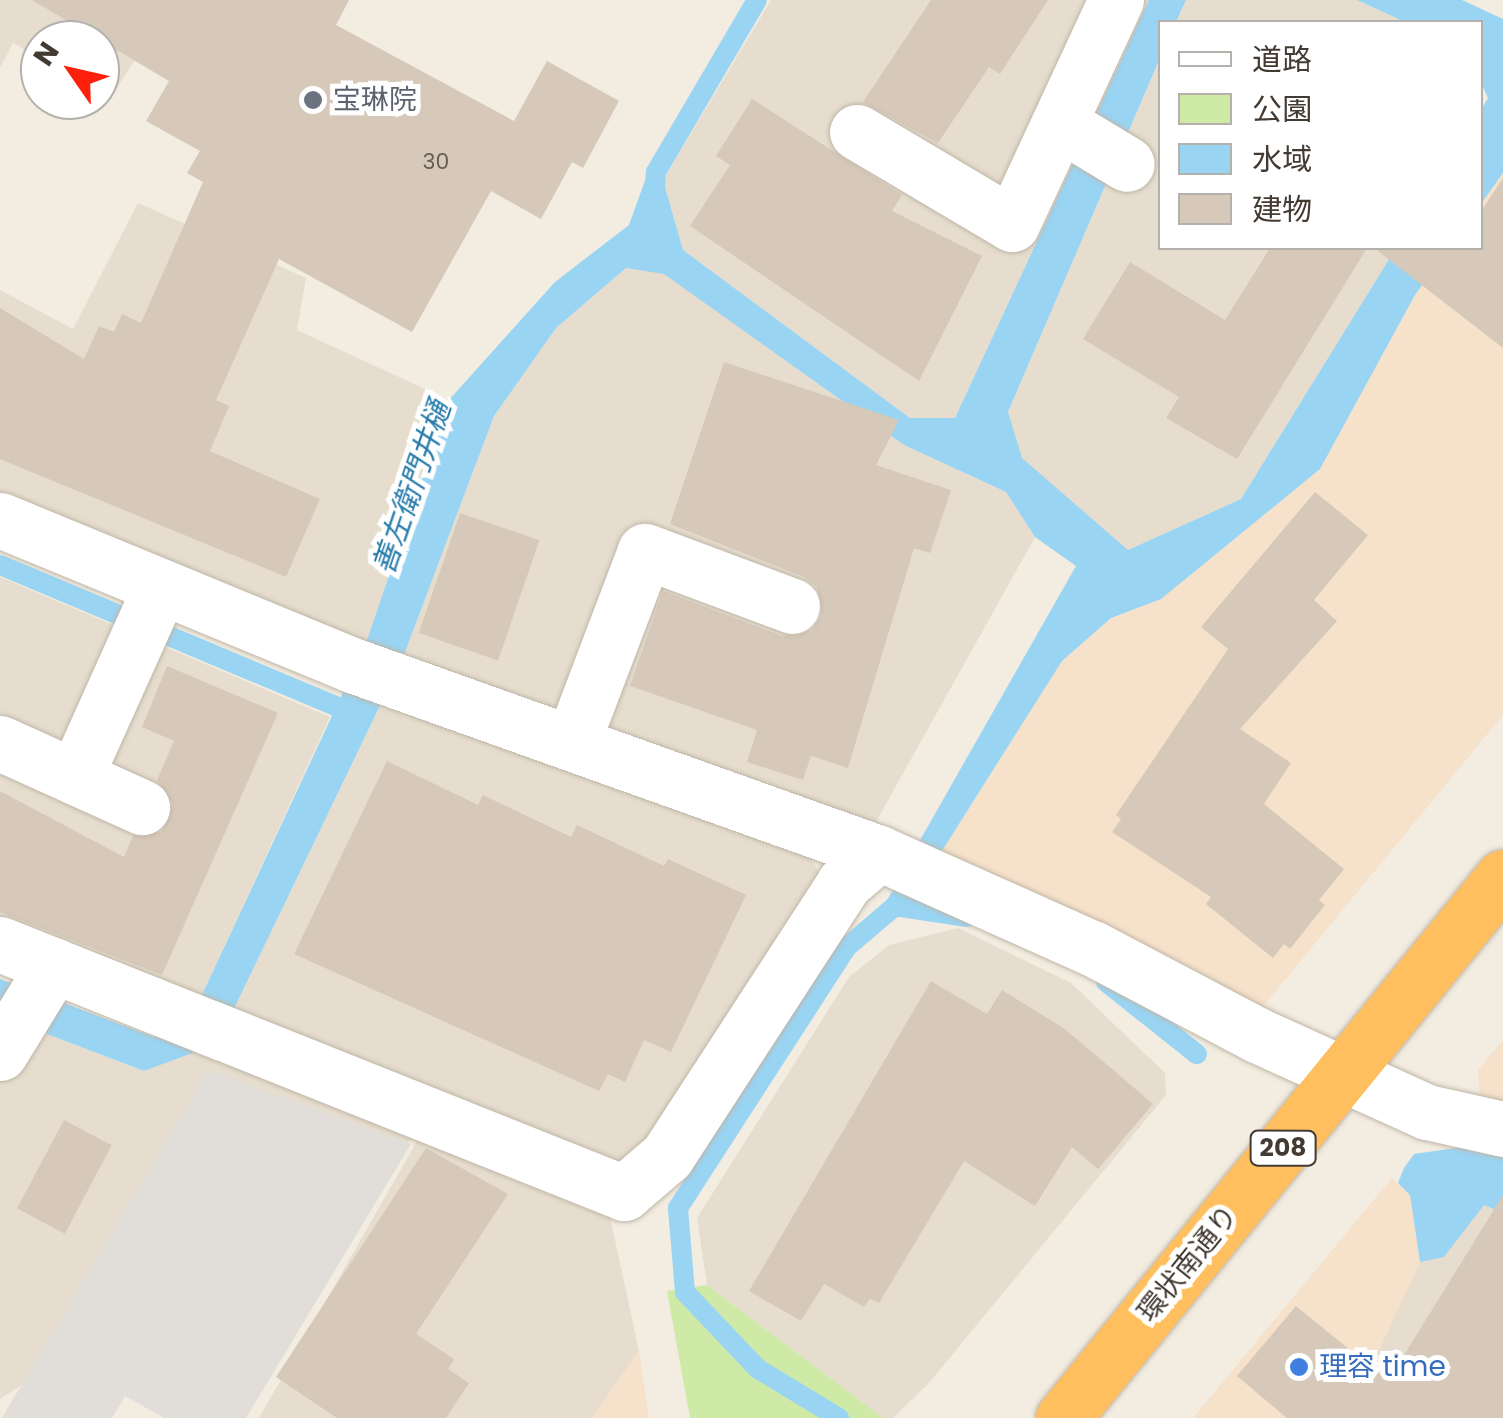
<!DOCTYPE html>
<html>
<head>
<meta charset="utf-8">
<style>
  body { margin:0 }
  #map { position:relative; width:1503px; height:1418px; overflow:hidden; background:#f2ece1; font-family:Poppins,"Noto Sans JP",sans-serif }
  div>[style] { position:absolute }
  .residential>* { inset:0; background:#e6ddcf }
  .commercial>* { inset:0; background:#f6e1ca }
  .green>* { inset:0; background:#cfe9a7 }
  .parking>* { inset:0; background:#e1deda }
  .water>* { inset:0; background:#99d4f3 }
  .stream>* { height:20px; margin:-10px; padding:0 10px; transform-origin:10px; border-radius:10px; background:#99d4f3 }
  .building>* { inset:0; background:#d7c9b9; transform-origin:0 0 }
  .roads { filter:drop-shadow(0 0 2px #c0b6a7) drop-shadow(0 0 2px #c0b6a7) }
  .street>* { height:55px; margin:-27.5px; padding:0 27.5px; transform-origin:27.5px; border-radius:27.5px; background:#fff }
  .highway>* { height:55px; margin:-27.5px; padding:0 27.5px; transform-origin:27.5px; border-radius:27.5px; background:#ffbf5f }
  .dots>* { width:28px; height:28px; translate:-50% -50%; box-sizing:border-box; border:5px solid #fff; border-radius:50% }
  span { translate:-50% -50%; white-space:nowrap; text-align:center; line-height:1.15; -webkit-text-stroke:10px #fff; paint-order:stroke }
  .number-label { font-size:22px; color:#685e54 }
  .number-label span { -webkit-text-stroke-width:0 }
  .shield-label span { padding:2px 8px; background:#fff; border:2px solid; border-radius:8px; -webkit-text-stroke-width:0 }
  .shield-label { font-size:25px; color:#433b32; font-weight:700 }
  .worship-label { font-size:28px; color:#5b616d }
  .left { translate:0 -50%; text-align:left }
  .street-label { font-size:28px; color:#433b32 }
  .shop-label { font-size:28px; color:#366cbe }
  .water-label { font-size:30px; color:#267bab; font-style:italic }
  .legend { position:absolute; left:1158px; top:20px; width:325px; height:230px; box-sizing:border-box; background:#fff; border:2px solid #b4b1ad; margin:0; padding:12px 18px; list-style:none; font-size:30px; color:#433b32 }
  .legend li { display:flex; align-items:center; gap:20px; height:50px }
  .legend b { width:50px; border:2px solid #b4b1ad }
  .north { position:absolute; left:20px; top:20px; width:100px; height:100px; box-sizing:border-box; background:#fff; border:2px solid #b4b1ad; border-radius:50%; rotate:304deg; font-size:28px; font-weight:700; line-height:40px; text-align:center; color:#433b32 }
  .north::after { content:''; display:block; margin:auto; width:35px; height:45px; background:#ff200b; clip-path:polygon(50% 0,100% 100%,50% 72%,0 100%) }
</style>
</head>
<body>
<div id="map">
  <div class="residential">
    <div style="clip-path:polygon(0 0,172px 0,112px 96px,100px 90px,100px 40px,40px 40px,40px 57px,13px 43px,0 68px)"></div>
    <div style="clip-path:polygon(771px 0,1149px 0,955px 418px,910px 418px,683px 250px,663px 180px)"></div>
    <div style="clip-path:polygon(1186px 0,1357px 0,1405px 22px,1176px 22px)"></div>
    <div style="clip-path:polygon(1160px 58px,1160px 248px,1396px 248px,1241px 499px,1128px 550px,1021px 458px,1008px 412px)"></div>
    <div style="clip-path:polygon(138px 203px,306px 278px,297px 330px,449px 400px,366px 643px,0 493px,0 290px,73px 329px)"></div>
    <div style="clip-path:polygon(626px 268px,664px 273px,904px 445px,1006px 492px,1035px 537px,872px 829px,402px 659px,494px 416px,556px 328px)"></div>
    <div style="clip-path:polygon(0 577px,330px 717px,200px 999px,0 921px)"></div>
    <div style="clip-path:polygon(382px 702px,807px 851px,826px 885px,607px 1203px,639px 1351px,592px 1418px,259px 1418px,421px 1134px,0 1399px,0 1016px,144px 1071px,217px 1044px)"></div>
    <div style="clip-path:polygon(958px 928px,1071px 983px,1165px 1073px,1166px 1095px,929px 1383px,893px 1418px,883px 1418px,707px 1285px,697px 1218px,849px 977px,889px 945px)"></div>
    <div style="clip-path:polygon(1472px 1193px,1503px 1204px,1503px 1418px,1329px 1418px,1365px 1379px,1420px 1262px)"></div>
  </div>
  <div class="commercial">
    <div style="clip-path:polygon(1503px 173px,1503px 715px,1261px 1009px,940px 854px,1062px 661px,1111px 618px,1161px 599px,1320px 469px,1415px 295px,1449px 248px,1480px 248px,1481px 204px)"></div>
    <div style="clip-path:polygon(1503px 1040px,1503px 1107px,1480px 1098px,1478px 1070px)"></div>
    <div style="clip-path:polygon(1392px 1178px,1410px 1195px,1420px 1262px,1365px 1379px,1329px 1418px,1193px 1418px)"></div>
    <div style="clip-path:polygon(639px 1351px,649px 1418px,592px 1418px)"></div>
  </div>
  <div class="green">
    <div style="clip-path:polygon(707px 1285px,883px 1418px,690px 1418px,667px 1291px)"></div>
  </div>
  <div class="parking">
    <div style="clip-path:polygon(208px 1070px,411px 1144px,246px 1418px,164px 1418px,125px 1396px,112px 1418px,2px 1418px)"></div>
  </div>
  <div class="water">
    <div style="clip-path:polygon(1149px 0,1186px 0,1176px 22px,1160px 22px,1160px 58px,1008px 412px,1022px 458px,1128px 550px,1241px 499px,1396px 248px,1449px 248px,1415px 295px,1320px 469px,1161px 599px,1111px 618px,1062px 661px,940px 854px,919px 842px,1076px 566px,1035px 537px,1006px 492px,904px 445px,664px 274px,626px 268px,556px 328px,494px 416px,402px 660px,217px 1044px,144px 1071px,0 1016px,0 979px,154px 1037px,200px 999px,366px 643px,449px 400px,555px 282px,629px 225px,651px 164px,663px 180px,683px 250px,910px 418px,955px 418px)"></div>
    <div style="clip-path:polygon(1357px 0,1462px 0,1503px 19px,1503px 173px,1481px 204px,1481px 110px,1488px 98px,1481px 83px,1480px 22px,1405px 22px)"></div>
    <div style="clip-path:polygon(1483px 1144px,1503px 1153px,1503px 1213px,1484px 1205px,1444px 1257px,1420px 1262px,1410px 1195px,1398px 1183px,1404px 1168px,1414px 1154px)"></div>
  </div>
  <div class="stream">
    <div style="left:655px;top:195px;width:23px;rotate:-88deg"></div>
    <div style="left:656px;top:172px;width:199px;rotate:-59.6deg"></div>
    <div style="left:0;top:565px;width:386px;rotate:22.8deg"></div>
    <div style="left:895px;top:906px;width:73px;rotate:8.7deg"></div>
    <div style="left:1106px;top:982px;width:116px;rotate:38.4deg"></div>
    <div style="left:839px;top:1418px;width:95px;rotate:-148.8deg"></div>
    <div style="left:758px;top:1369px;width:106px;rotate:-133.5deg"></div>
    <div style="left:685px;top:1292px;width:84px;rotate:-94.8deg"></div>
    <div style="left:678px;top:1208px;width:311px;rotate:-57.1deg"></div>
    <div style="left:847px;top:947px;width:63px;rotate:-40.5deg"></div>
    <div style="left:895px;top:906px;width:39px;rotate:-58deg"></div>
  </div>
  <div class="building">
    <div style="clip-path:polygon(32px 0,349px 0,336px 25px,514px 121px,547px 61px,619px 101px,583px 168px,572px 162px,541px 219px,491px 191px,412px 332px,279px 259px,216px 400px,229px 406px,210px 451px,320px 499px,286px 577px,0 459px,0 308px,84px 359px,99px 326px,114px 332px,122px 314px,141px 323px,203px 182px,187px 173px,200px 151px,146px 121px,169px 81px)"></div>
    <div style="clip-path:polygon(931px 0,1048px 0,1000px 74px,989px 67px,938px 143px,863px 102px)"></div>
    <div style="clip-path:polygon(752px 99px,902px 195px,892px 211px,982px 256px,919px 381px,690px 226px,730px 165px,716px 156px)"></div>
    <div style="clip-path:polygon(1503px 178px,1503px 348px,1374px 248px,1480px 248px,1480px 213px)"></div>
    <div style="clip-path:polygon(1270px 248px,1367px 248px,1237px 459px,1166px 418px,1179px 397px,1083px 339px,1130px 262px,1225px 320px)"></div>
    <div style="clip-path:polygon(724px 362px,899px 420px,876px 465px,951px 490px,930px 553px,914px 548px,848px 768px,811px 756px,803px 780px,747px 762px,757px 730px,630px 686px,663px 591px,782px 636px,811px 631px,822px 616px,817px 587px,804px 577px,670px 524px)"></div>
    <div style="clip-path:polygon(1315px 492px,1368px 535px,1314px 600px,1337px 621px,1240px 729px,1291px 763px,1264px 804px,1344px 869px,1319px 900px,1325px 905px,1290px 949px,1284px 944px,1273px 958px,1206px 904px,1211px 897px,1112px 832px,1121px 819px,1116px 815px,1228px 649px,1201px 627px)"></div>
    <div style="left:460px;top:513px;width:84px;height:127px;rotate:19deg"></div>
    <div style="clip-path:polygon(167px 666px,278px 713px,162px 975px,0 912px,0 791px,124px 857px,133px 836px,161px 832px,173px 805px,157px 780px,174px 741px,142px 727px)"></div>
    <div style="clip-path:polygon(387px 761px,478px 805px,483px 795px,571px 837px,577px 825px,664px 866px,668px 859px,746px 895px,671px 1052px,644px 1040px,625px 1082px,608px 1074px,599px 1091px,294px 954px)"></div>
    <div style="clip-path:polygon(931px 981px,987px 1014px,1002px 990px,1065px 1029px,1153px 1104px,1098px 1169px,1072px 1147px,1035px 1206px,964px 1161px,879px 1303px,870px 1299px,864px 1307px,824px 1284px,801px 1321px,749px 1291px)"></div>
    <div style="left:64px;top:1120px;width:54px;height:100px;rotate:28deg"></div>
    <div style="clip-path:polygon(426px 1148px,508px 1194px,416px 1334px,454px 1359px,448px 1369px,469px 1383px,446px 1418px,337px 1418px,276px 1377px)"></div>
    <div style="clip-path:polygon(1503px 1195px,1503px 1418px,1287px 1418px,1237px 1376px,1296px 1306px,1388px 1381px)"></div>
  </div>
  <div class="roads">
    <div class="street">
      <div style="left:1059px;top:123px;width:79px;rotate:31.1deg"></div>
      <div style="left:857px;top:132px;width:180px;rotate:30.7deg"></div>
      <div style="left:1012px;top:224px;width:247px;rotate:-65.1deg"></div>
      <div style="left:0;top:520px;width:381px;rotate:22.4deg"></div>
      <div style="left:352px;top:665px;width:560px;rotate:19.63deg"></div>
      <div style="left:879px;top:853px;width:235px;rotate:24.1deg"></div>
      <div style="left:1094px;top:949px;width:184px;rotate:27.8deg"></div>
      <div style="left:1257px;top:1035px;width:187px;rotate:24.4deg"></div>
      <div style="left:1427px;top:1112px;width:78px;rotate:12.6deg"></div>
      <div style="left:0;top:743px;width:156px;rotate:24.3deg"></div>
      <div style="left:572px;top:743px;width:205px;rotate:-69.2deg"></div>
      <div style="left:645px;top:551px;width:157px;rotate:20.5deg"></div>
      <div style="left:75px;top:777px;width:209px;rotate:-65.8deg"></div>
      <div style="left:0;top:944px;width:672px;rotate:21.75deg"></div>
      <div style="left:624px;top:1193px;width:57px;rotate:-40.7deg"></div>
      <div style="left:667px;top:1156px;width:325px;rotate:-57deg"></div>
      <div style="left:844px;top:883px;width:46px;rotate:-40.6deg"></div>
      <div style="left:0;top:1053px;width:103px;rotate:-58.5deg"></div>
    </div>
    <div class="highway">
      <div style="left:1063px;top:1418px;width:697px;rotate:-50.88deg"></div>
    </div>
  </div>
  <div class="dots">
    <div style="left:313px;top:100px;background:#6b7280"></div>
    <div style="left:1299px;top:1367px;background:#3f7fe0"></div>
  </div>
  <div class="number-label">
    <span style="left:436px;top:162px">30</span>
  </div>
  <div class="shield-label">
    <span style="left:1283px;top:1148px">208</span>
  </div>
  <div class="worship-label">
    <span class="left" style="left:333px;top:100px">宝琳院</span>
  </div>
  <div class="street-label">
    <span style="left:1188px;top:1264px;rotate:-51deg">環状南通り</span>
  </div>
  <div class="shop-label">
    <span class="left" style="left:1319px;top:1367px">理容 time</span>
  </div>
  <div class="water-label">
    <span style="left:412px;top:488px;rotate:-71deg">善左衛門井樋</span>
  </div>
  <ul class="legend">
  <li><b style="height:12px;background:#fff"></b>道路</li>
  <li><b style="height:28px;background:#cfe9a7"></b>公園</li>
  <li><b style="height:28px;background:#99d4f3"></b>水域</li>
  <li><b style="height:28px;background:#d7c9b9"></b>建物</li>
  </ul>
  <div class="north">N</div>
</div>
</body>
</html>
